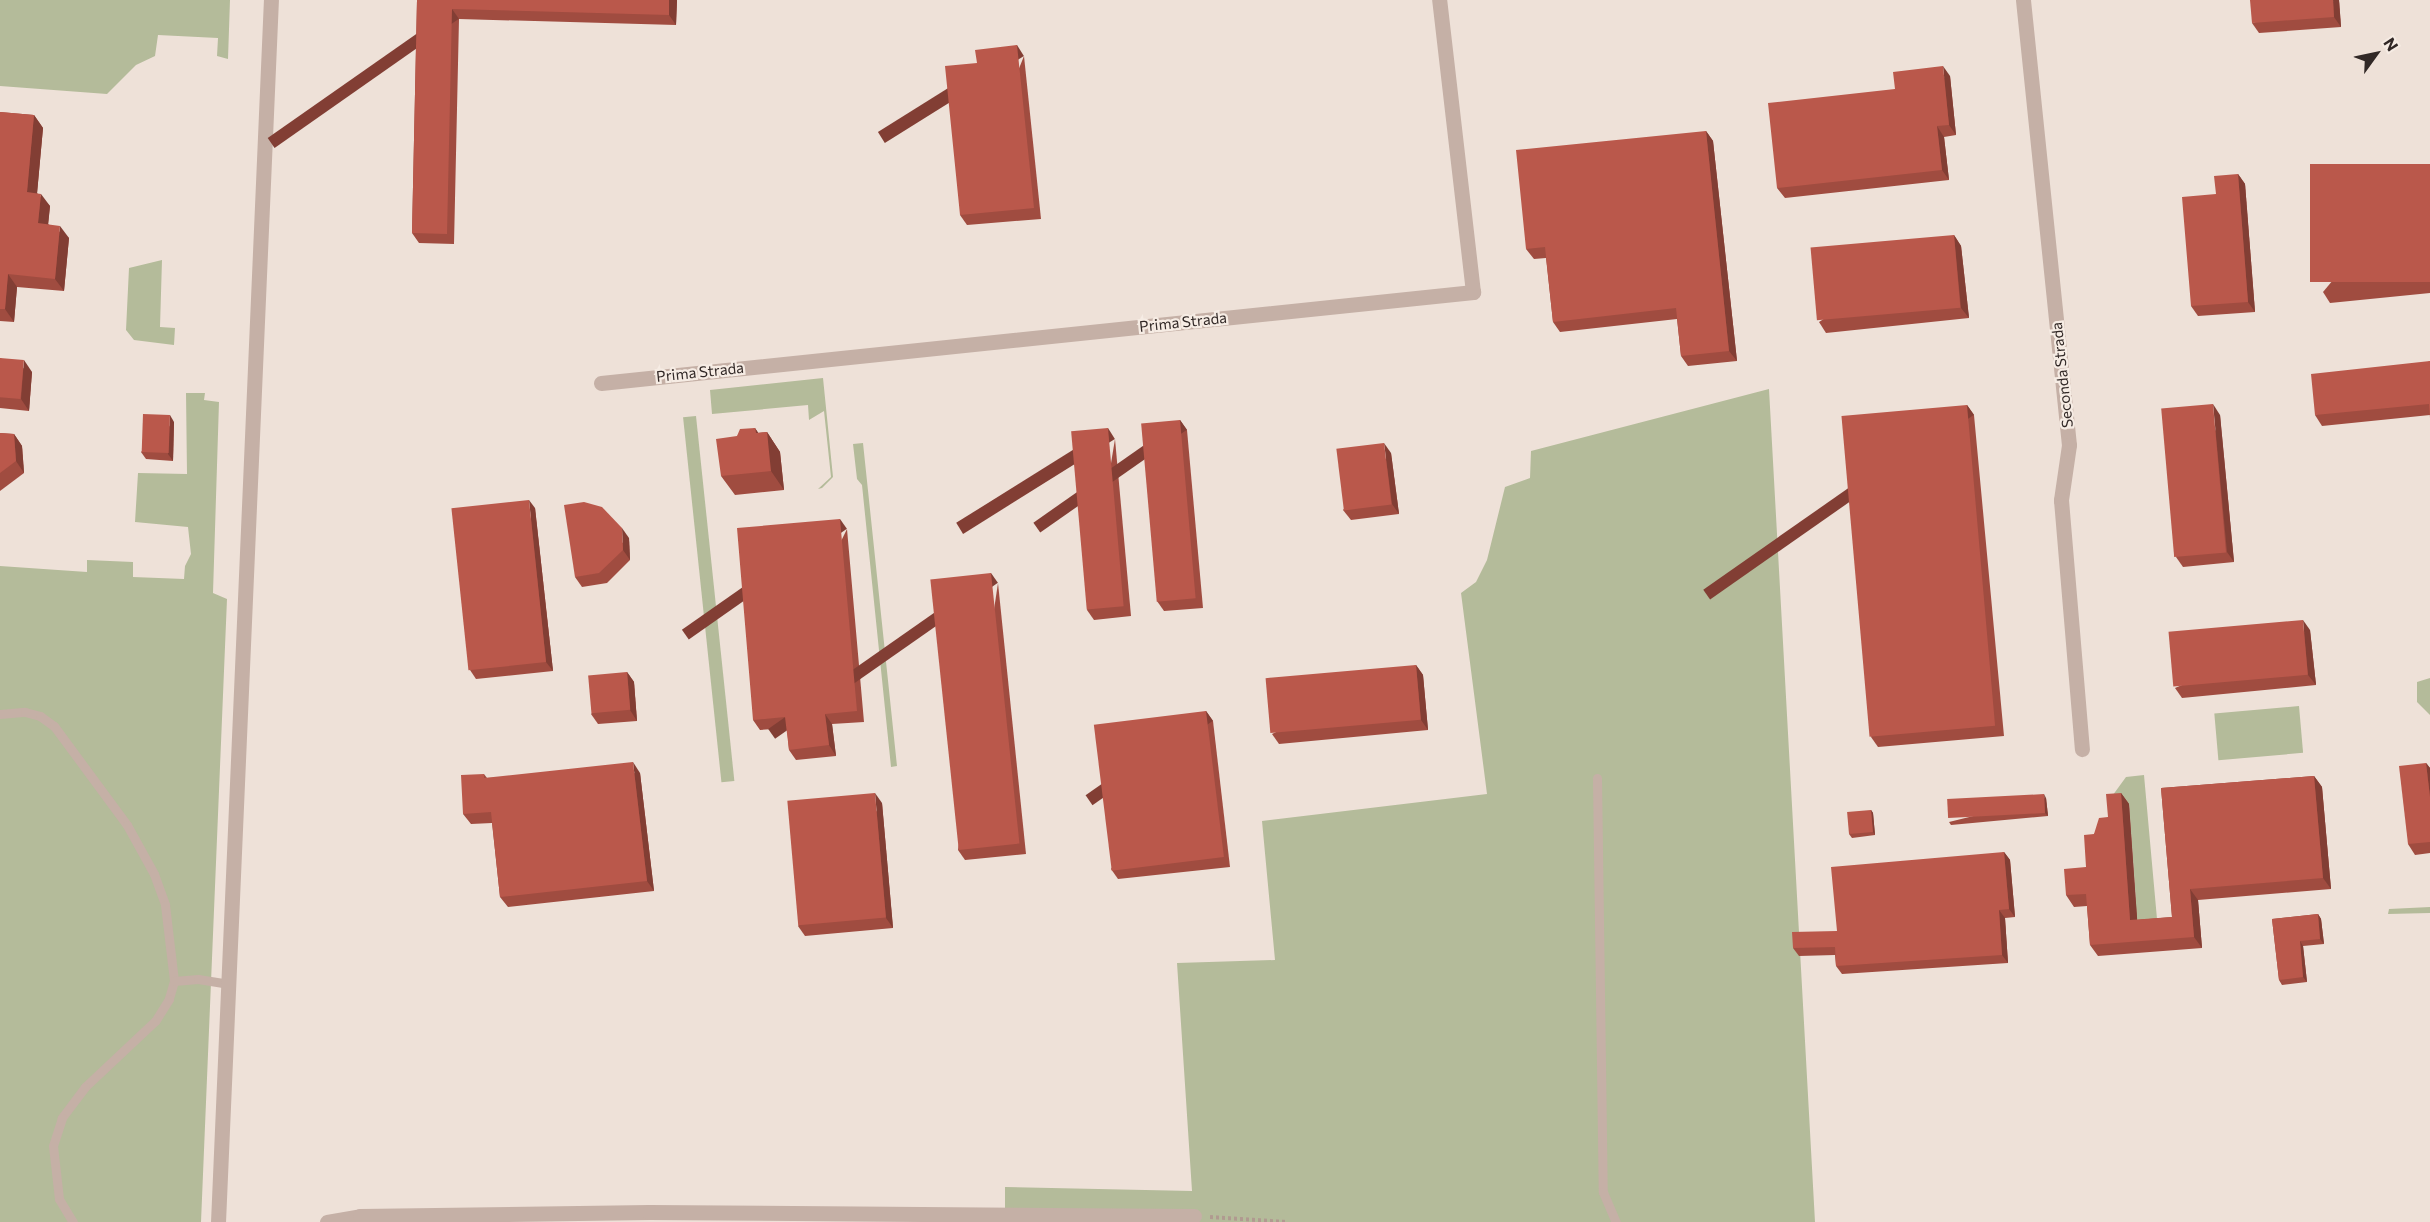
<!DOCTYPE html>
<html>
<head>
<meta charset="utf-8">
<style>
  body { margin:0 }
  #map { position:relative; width:2430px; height:1222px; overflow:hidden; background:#eee1d8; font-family:Commissioner,sans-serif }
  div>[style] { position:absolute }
  .green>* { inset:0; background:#b4bb9a; transform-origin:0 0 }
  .path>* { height:4px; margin-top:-2px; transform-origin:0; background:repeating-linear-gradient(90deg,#b09a90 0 3px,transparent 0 6px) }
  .lane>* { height:9px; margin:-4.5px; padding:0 4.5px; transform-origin:4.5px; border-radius:4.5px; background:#c5b0a6 }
  .street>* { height:15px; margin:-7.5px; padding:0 7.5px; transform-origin:7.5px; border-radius:7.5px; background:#c5b0a6 }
  .wall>* { inset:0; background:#a04c40 }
  .shaded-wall>* { inset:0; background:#823e34; transform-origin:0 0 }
  .building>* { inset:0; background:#ba584b; transform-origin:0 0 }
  span { translate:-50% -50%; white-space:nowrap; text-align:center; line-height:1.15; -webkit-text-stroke:4.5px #f6ece4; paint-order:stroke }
  .street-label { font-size:15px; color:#312826 }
  .north { position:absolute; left:2346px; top:24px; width:60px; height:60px; -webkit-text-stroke:4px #f6ece4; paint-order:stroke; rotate:57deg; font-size:16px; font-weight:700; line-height:24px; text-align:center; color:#312826 }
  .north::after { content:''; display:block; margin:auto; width:21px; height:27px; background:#312826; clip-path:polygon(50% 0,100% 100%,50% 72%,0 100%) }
</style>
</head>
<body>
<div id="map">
  <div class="green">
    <div style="clip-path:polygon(0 0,230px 0,228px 59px,217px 56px,218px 38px,158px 35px,155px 56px,136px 65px,107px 94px,0 86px)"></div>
    <div style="clip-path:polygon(162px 260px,160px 327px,175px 328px,174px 345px,134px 340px,126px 330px,129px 268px)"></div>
    <div style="clip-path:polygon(823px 378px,833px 477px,822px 488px,818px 489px,831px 477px,824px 411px,809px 420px,808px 405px,712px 414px,710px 390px)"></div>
    <div style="clip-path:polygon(1769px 389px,1815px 1222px,1005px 1222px,1005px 1187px,1192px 1191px,1177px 963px,1275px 960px,1262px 821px,1487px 794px,1461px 593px,1476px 582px,1487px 560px,1505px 487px,1530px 478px,1531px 451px)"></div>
    <div style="clip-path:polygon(186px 393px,205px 393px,204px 400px,219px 402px,213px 593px,227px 599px,201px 1222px,0 1222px,0 566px,87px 572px,87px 560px,133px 562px,133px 577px,184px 579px,185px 566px,191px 554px,188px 527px,135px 522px,138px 473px,187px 474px)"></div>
    <div style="left:696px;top:416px;width:367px;height:13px;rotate:84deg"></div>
    <div style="clip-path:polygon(863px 443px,897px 766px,891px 767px,862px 485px,857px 479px,853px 444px)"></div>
    <div style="clip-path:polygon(2430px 678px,2430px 715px,2417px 702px,2417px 682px)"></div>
    <div style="left:2299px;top:706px;width:47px;height:85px;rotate:85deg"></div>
    <div style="clip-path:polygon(2144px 775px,2158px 930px,2120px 933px,2136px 902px,2129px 804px,2110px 799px,2126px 777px)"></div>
    <div style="clip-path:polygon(2430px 907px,2430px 913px,2388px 914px,2389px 909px)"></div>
  </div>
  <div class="path">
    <div style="left:1210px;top:1217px;width:78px;rotate:3.7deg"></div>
  </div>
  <div class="lane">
    <div style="left:0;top:714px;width:25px;rotate:-5deg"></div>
    <div style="left:25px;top:712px;width:16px;rotate:15deg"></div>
    <div style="left:40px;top:716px;width:17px;rotate:36deg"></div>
    <div style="left:54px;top:726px;width:123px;rotate:53.6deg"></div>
    <div style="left:127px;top:825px;width:56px;rotate:61.1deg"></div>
    <div style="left:154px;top:874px;width:33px;rotate:70deg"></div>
    <div style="left:165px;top:905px;width:77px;rotate:83.2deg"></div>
    <div style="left:174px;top:981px;width:19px;rotate:106deg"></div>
    <div style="left:169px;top:999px;width:26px;rotate:122deg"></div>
    <div style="left:155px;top:1021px;width:96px;rotate:136.7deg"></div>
    <div style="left:85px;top:1087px;width:39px;rotate:127deg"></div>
    <div style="left:62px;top:1118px;width:29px;rotate:108deg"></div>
    <div style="left:53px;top:1146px;width:53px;rotate:83.5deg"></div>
    <div style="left:59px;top:1199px;width:27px;rotate:59deg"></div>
    <div style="left:1597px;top:778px;width:414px;rotate:89.2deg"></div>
    <div style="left:1603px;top:1192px;width:33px;rotate:67deg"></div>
    <div style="left:174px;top:981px;width:24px;rotate:-5deg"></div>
    <div style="left:198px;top:979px;width:30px;rotate:9deg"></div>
  </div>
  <div class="street">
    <div style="left:2023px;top:0;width:447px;rotate:84.1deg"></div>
    <div style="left:2069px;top:445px;width:56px;rotate:98.3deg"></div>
    <div style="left:2061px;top:500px;width:250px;rotate:85.2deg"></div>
    <div style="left:601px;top:383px;width:877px;rotate:-5.96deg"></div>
    <div style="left:1473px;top:292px;width:294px;rotate:-96.6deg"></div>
    <div style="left:218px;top:1222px;width:1223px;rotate:-87.52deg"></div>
    <div style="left:327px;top:1222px;width:34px;rotate:-10deg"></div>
    <div style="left:360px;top:1216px;width:289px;rotate:-0.8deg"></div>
    <div style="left:649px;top:1212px;width:545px;rotate:0.42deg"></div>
  </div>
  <div class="wall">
    <div style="clip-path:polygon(417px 0,677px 0,676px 25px,459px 19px,454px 244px,419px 243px,412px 233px)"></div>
    <div style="clip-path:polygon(2339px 0,2341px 27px,2259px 33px,2252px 23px)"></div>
    <div style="clip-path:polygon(1024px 56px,1041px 219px,967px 225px,960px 215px)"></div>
    <div style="clip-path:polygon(1950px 76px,1956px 135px,1944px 137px,1949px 180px,1785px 198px,1777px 188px,1895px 89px)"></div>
    <div style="clip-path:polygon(0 112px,34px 115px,43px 128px,37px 193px,50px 206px,48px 224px,69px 238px,64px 291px,17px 287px,14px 322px,0 321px)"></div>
    <div style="clip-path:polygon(1706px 131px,1713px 141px,1737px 361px,1688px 366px,1681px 356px,1677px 319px,1560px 332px,1553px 322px,1546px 258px,1534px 259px,1526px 249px)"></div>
    <div style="clip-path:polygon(2430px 164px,2430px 293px,2330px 303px,2323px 292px)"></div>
    <div style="clip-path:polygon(2238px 174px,2245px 184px,2255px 312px,2198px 316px,2191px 306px,2216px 194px)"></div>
    <div style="clip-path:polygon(1954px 235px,1961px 246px,1969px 318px,1826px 333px,1819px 322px)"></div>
    <div style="clip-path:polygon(0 358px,32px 372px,29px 411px,0 408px)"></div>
    <div style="clip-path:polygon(2430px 361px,2430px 415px,2322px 426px,2315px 415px)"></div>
    <div style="clip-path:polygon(1967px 405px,1974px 415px,2004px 736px,1878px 747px,1871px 737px)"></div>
    <div style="clip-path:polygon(2220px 415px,2234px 562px,2183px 567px,2176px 557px)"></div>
    <div style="clip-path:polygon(1180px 420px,1187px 430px,1203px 608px,1164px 611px,1157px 601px)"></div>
    <div style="clip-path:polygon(174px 422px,173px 461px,146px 459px,141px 452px)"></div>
    <div style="clip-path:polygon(755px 428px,758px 433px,767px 432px,780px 452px,784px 490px,735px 495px,721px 476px,737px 436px)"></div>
    <div style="clip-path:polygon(0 433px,14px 434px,22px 446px,24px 473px,0 491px)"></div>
    <div style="clip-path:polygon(1115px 439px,1131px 616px,1094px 620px,1087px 610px)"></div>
    <div style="clip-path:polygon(1391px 453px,1399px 514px,1351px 520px,1343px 510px)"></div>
    <div style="clip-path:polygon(535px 508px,553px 671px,476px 679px,470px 670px)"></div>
    <div style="clip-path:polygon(847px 529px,864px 722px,832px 724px,836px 756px,796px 760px,789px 750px,787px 728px,760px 730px,753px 720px)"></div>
    <div style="clip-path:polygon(629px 538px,630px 560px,607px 583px,582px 587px,575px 577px)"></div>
    <div style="clip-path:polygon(998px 583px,1026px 854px,965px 860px,958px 850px)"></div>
    <div style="clip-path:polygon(2310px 630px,2316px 685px,2182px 698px,2175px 688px)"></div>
    <div style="clip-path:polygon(1416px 665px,1423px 675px,1428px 730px,1279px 744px,1272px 734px)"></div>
    <div style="clip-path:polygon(627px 672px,634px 682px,637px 721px,598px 724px,591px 714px)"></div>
    <div style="clip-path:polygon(1206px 711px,1213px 721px,1230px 867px,1118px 879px,1111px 869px)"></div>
    <div style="clip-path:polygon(2426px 763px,2430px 768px,2430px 853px,2415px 855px,2408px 844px)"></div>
    <div style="clip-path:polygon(640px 773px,654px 891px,508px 907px,500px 897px,492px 823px,471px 824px,463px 814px,484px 774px,487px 778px)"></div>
    <div style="clip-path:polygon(2314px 776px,2322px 787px,2331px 889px,2198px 900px,2202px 948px,2098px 956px,2090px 945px,2087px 906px,2074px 907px,2066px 895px,2086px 867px,2094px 834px,2108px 817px,2121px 793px,2129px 804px,2137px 920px,2172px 917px,2161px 788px)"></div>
    <div style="clip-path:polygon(2046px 798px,2048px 816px,1951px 825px,1949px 822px)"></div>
    <div style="clip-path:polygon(882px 803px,893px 928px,805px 936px,798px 926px)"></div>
    <div style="clip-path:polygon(1871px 810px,1873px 813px,1875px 835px,1852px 838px,1849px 834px)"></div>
    <div style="clip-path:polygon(2004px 852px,2010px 860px,2015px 917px,2005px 918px,2008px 963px,1842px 974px,1836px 966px,1835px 955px,1799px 956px,1793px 948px,1837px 931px)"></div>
    <div style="clip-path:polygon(2318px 914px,2321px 919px,2324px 944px,2303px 946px,2307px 982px,2282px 985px,2279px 980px,2272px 919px)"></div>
  </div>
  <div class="shaded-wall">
    <div style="clip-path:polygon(669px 0,677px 0,676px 25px,669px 15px)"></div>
    <div style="clip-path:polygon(2333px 0,2339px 0,2341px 27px,2334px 17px)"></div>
    <div style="left:452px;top:9px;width:12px;height:225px;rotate:55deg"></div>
    <div style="left:1017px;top:45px;width:13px;height:164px;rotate:58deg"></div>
    <div style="clip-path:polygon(1943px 66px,1950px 76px,1956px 135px,1949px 125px)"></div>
    <div style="clip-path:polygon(34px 115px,43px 128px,36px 205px,27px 192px)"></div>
    <div style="clip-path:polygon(1937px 126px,1944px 137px,1949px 180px,1942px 170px)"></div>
    <div style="clip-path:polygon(1706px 131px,1713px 141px,1737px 361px,1729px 351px)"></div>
    <div style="clip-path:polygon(2238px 174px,2245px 184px,2255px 312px,2248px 302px)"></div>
    <div style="clip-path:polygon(41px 194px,50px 206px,47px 236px,38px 223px)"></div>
    <div style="clip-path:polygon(60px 226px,69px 238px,64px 291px,55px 279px)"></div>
    <div style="clip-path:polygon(1954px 235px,1961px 246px,1969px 318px,1961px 308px)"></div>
    <div style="clip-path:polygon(8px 274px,17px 287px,14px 322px,5px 309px)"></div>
    <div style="clip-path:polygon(24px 360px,32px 372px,29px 411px,21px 399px)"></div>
    <div style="clip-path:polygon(2213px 404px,2220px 415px,2234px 562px,2227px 552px)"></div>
    <div style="left:1967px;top:405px;width:12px;height:322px;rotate:55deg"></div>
    <div style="clip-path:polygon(170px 415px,174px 422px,173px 461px,168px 454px)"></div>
    <div style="left:1180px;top:420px;width:12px;height:179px;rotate:55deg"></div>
    <div style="clip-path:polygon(755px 428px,768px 447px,767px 432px,780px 452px,784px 490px,771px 471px,756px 433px)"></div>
    <div style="left:1108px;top:428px;width:13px;height:179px;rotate:58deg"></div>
    <div style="clip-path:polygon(14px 434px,22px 446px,24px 473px,16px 461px)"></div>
    <div style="clip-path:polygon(1384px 443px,1391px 453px,1399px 514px,1392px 504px)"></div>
    <div style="clip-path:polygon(529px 500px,535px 508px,553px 671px,546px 662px)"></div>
    <div style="left:840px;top:519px;width:12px;height:193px;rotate:55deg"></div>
    <div style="clip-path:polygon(622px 528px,629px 538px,630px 560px,623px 550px)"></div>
    <div style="left:991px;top:573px;width:12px;height:272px;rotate:55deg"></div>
    <div style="clip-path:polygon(2303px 620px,2310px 630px,2316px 685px,2308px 675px)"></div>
    <div style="clip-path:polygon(1416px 665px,1423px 675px,1428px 730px,1421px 720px)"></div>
    <div style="clip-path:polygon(627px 672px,634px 682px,637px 721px,630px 710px)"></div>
    <div style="left:1206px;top:711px;width:12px;height:147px;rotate:55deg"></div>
    <div style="clip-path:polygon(825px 714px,832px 724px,836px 756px,829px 745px)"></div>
    <div style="clip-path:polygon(633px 762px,640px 773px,654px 891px,647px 881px)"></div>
    <div style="clip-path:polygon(2426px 763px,2430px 768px,2430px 797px)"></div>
    <div style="clip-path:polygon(2314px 776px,2322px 787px,2331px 889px,2323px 878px)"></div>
    <div style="clip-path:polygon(875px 793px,882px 803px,893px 928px,886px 918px)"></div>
    <div style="clip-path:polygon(2121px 793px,2129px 804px,2138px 931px,2130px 920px)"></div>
    <div style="clip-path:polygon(2044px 794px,2046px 798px,2048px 816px,2045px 813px)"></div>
    <div style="clip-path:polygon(1871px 810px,1873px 813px,1875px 835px,1873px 832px)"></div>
    <div style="clip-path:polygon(2004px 852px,2010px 860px,2015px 917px,2009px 909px)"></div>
    <div style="clip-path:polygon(2190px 889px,2198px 900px,2202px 948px,2194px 937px)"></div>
    <div style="clip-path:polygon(1999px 910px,2005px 918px,2008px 963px,2002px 955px)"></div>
    <div style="clip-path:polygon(2318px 914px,2321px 919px,2324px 944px,2320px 939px)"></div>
    <div style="clip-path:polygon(2300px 941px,2303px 946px,2307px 982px,2303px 977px)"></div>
  </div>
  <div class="building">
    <div style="clip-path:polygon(417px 0,669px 0,669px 15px,452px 9px,447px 234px,412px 233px)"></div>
    <div style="clip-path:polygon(2250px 0,2333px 0,2334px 17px,2252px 23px)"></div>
    <div style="clip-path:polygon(1017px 45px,1034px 208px,960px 215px,945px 66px,977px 63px,975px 50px)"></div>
    <div style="clip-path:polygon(1943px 66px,1949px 125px,1937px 126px,1942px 170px,1777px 188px,1768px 103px,1895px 89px,1893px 72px)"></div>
    <div style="clip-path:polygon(0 112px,34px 115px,27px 192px,41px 194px,38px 223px,60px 226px,55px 279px,8px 274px,5px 309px,0 309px)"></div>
    <div style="clip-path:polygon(1706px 131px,1729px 351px,1681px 356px,1676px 308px,1553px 322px,1545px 247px,1526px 249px,1516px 150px)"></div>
    <div style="left:2430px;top:164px;width:118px;height:120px;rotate:90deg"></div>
    <div style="clip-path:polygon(2238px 174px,2248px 302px,2191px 306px,2182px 197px,2216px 194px,2214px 176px)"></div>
    <div style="left:1954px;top:235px;width:73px;height:144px;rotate:85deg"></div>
    <div style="left:0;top:358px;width:24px;height:39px;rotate:5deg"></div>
    <div style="clip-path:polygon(2430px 361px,2430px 418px,2429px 404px,2315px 415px,2311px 374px)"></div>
    <div style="left:2213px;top:404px;width:149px;height:52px;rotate:85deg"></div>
    <div style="left:1967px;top:405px;width:322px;height:126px;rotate:85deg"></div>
    <div style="left:143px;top:414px;width:27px;height:38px;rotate:2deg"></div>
    <div style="left:1180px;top:420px;width:179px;height:39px;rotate:85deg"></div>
    <div style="clip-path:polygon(755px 428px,756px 433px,767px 432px,771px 471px,721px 476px,716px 439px,737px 436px,740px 429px)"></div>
    <div style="left:1108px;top:428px;width:179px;height:37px;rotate:85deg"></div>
    <div style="clip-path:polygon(0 433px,14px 434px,16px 461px,0 473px)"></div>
    <div style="left:1384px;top:443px;width:62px;height:48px;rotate:83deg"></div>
    <div style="left:529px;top:500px;width:163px;height:78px;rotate:84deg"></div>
    <div style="clip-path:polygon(584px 502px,602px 507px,622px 528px,623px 550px,599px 573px,575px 577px,564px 505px)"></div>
    <div style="clip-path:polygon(840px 519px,857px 711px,825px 714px,829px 745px,789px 750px,785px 717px,753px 720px,737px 528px)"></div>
    <div style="left:991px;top:573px;width:272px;height:61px;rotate:84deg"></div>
    <div style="left:2303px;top:620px;width:55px;height:135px;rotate:85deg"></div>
    <div style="left:1416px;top:665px;width:55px;height:151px;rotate:85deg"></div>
    <div style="left:627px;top:672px;width:38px;height:39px;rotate:85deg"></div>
    <div style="left:1206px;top:711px;width:147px;height:113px;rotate:83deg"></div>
    <div style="clip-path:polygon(633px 762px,647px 881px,500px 897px,491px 812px,463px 814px,461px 775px,484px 774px,484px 778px)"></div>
    <div style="clip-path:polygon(2426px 763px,2430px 797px,2430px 842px,2408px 844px,2399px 766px)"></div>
    <div style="clip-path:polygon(2314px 776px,2323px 878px,2190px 889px,2194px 937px,2090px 945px,2086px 894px,2066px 895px,2064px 869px,2086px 867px,2084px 835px,2094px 834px,2099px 818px,2108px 817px,2106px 794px,2121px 793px,2130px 920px,2172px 917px,2161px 788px)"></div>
    <div style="left:875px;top:793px;width:125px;height:88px;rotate:85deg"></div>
    <div style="left:2044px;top:794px;width:19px;height:97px;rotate:87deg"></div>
    <div style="left:1871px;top:810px;width:22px;height:24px;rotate:85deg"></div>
    <div style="clip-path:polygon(2004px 852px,2009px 909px,1999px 910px,2002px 955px,1836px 966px,1835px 947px,1793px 948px,1792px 932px,1837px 931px,1831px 867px)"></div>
    <div style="clip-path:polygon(2318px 914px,2320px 939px,2300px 941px,2303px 977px,2279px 980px,2272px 919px)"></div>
  </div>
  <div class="street-label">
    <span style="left:1183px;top:322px;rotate:-6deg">Prima Strada</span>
    <span style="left:700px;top:372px;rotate:-6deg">Prima Strada</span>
    <span style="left:2062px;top:375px;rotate:-96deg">Seconda Strada</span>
  </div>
  <div class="north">N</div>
</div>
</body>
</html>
